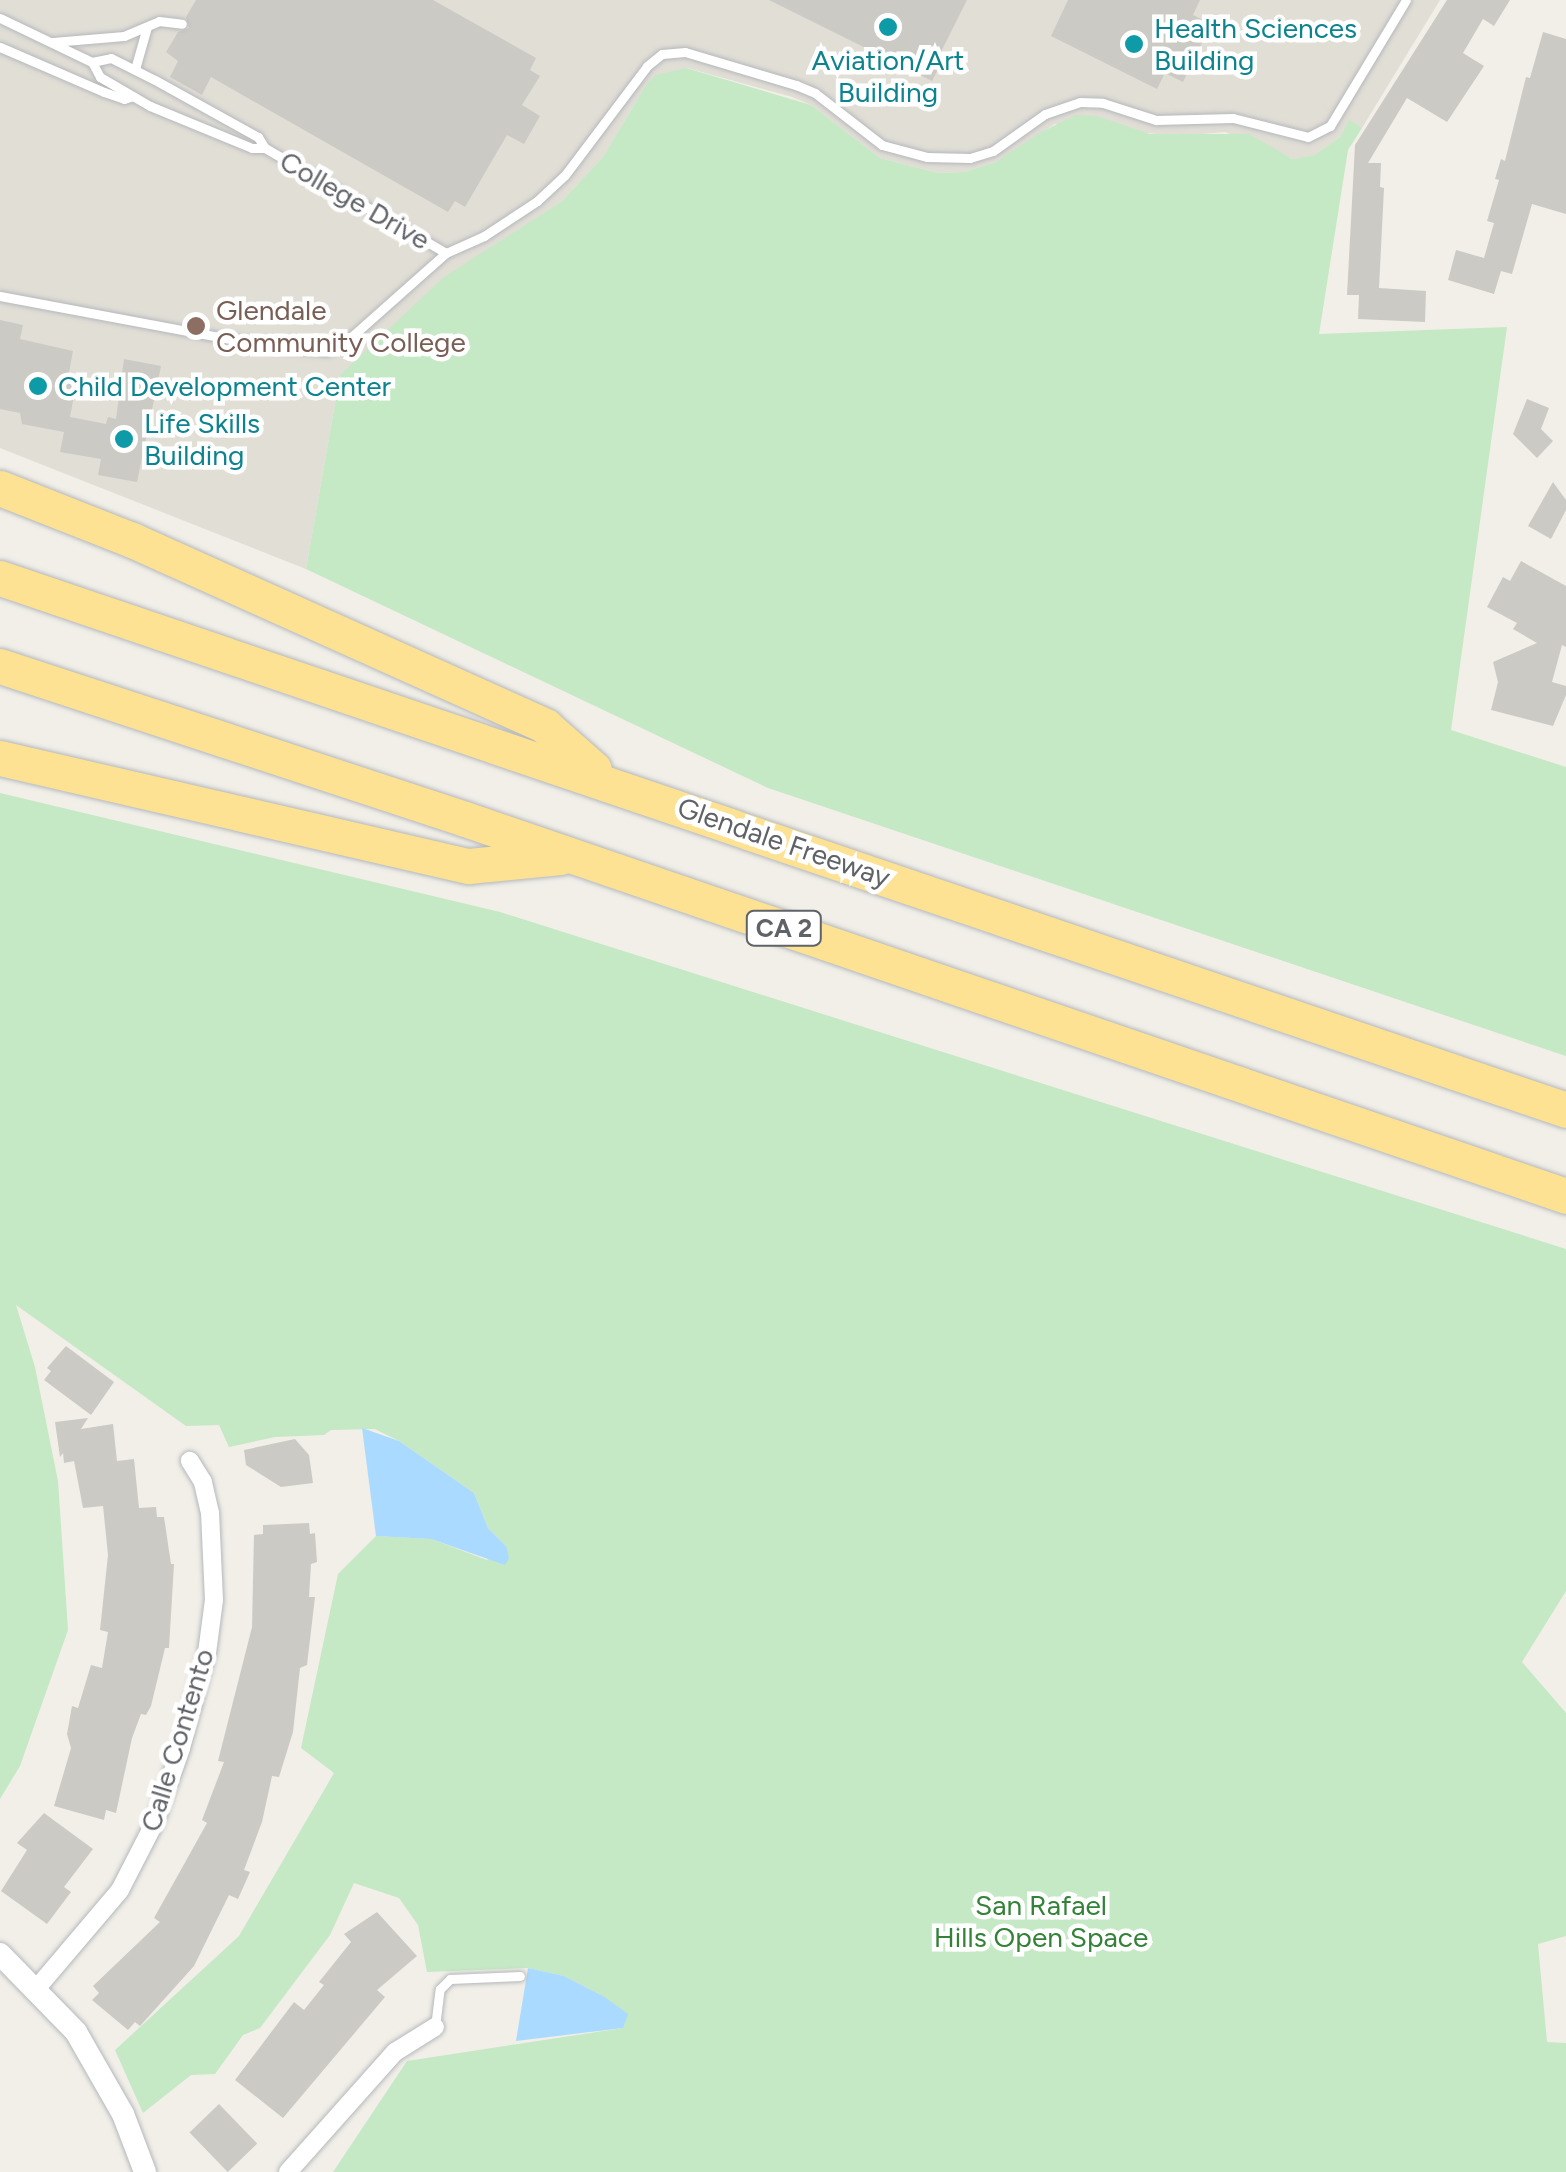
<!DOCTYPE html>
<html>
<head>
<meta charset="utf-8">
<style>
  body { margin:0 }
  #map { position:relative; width:1566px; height:2172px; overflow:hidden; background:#f1efe8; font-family:Figtree,sans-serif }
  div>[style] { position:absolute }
  .education>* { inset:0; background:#e1ded6 }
  .green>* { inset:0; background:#c5e8c5 }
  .water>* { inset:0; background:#aadaff }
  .building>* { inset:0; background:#cccac5; transform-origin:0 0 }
  .roads { filter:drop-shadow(0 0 2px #b5b8bc) drop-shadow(0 0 2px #b5b8bc) }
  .service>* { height:9px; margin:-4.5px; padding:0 4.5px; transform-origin:4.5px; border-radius:4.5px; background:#fff }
  .minor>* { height:18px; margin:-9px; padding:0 9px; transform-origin:9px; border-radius:9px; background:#fff }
  .tertiary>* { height:22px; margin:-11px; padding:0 11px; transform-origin:11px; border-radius:11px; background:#fff }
  .motorway>* { height:35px; margin:-17.5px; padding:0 17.5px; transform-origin:17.5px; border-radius:17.5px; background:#fde293 }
  .dots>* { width:28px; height:28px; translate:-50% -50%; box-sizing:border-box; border:5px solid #fff; border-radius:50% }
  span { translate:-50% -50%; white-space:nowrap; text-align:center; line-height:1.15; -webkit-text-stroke:9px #fff; paint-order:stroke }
  .shield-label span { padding:2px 8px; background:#fff; border:2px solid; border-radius:8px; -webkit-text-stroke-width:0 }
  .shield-label { font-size:25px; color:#5f6368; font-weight:700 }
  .culture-label { font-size:28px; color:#0d838f }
  .left { translate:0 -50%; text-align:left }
  .street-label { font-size:28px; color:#5f6368 }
  .education-label { font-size:28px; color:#785e54 }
  .park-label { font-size:28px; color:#348238 }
</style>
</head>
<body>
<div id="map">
  <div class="education">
    <div style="clip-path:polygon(0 0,1440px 0,1362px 128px,1349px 121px,1340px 137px,1312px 157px,1293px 159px,1225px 132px,1178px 136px,1055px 124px,996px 162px,964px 172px,938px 173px,880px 158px,811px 105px,792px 97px,687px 68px,646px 85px,603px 157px,561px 202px,340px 375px,306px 569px,0 448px)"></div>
  </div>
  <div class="green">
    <div style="clip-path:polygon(686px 68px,811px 105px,880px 158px,938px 173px,964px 172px,996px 162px,1041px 132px,1076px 115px,1097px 116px,1150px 134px,1249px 134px,1292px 159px,1313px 156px,1340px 137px,1349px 120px,1362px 128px,1348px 150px,1319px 334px,1507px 327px,1451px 730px,1566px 767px,1566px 1056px,768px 788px,306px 569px,340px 375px,444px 277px,561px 202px,603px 157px,646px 85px,656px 75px)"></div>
    <div style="clip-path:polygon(0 793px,500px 912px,1566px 1249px,1566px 1591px,1522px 1662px,1566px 1713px,1566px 1936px,1538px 1944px,1547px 2042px,1566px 2043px,1566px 2172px,333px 2172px,407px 2061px,623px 2028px,603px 1996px,564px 1976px,528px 1968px,427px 1972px,418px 1925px,399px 1898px,354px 1883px,330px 1935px,260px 2028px,243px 2035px,215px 2074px,191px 2075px,143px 2113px,115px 2050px,239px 1936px,334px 1773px,301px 1748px,338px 1574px,376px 1536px,431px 1539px,487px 1560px,506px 1546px,488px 1528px,474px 1493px,399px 1441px,375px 1429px,331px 1430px,324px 1435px,275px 1437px,229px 1447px,219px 1425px,186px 1426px,16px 1305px,35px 1367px,58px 1481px,68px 1630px,20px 1766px,0 1799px)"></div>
  </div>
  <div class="water">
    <div style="clip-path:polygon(362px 1428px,399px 1441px,474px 1493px,488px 1528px,506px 1546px,509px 1558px,505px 1565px,431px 1539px,376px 1536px)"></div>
    <div style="clip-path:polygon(528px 1968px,564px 1976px,603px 1996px,628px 2014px,623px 2028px,516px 2041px)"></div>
  </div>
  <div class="building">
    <div style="clip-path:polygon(196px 0,433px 0,536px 58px,530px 70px,540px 76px,522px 105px,540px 116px,524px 144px,507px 135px,465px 207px,455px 201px,448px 212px,211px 77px,202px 95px,170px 77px,178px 61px,166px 52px,178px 32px,189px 28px,186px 17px)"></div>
    <div style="clip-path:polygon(769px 0,967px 0,941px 52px,954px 58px,946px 74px,938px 69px,932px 81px)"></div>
    <div style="clip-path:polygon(1068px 0,1200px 0,1193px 15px,1211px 24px,1183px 82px,1165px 73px,1157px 89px,1051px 36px)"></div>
    <div style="clip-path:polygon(1447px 0,1510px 0,1494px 26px,1483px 19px,1463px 53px,1484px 66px,1447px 122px,1407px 98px,1368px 163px,1381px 163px,1380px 187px,1384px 188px,1379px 288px,1426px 291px,1425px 322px,1358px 319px,1359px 295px,1347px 295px,1355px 145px)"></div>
    <div style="clip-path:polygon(1543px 32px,1566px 39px,1566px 214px,1532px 204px,1512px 274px,1501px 271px,1494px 294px,1448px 280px,1456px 250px,1484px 258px,1494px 223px,1487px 221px,1499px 180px,1495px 179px,1501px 159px,1505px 161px,1526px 77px,1530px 78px)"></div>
    <div style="clip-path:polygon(0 320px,23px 325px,20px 339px,73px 351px,68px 378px,77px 379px,70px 417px,106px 424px,108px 417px,116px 419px,124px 359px,161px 366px,137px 482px,98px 475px,101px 459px,60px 452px,64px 432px,22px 424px,20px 413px,0 409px)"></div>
    <div style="clip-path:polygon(1527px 399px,1549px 408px,1541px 429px,1553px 441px,1537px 458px,1513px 434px)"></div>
    <div style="clip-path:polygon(1553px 482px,1566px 500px,1566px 510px,1551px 539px,1528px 526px)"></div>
    <div style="clip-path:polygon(1521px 561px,1566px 586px,1566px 647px,1562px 645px,1552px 682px,1566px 686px,1566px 695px,1553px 726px,1491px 710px,1498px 682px,1493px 662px,1537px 643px,1513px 629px,1517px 623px,1487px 607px,1503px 577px,1510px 581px)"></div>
    <div style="clip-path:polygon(66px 1346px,114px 1382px,91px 1415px,44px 1380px,51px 1371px,47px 1368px)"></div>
    <div style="clip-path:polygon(88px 1418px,81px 1429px,113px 1424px,117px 1461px,134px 1459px,139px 1508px,156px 1507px,157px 1517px,164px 1517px,171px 1564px,174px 1564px,169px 1648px,165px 1648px,151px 1706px,146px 1715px,141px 1714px,132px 1738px,116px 1813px,106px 1810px,104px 1820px,54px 1806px,71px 1748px,67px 1734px,72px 1706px,78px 1708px,91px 1665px,102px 1668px,108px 1632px,100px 1630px,108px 1555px,103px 1506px,83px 1508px,74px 1461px,64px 1463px,63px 1453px,60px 1457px,55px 1422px)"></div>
    <div style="clip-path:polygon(295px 1439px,309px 1455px,313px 1483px,281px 1487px,246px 1465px,244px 1450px)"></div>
    <div style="clip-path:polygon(309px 1523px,310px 1534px,315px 1533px,317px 1562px,311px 1564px,309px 1597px,315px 1597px,307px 1665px,300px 1668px,293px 1732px,279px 1777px,272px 1776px,262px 1822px,244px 1870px,250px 1872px,238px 1899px,229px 1895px,194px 1966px,140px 2026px,135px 2022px,128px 2030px,92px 2000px,99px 1993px,93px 1986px,160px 1922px,154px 1918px,207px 1823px,202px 1820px,224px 1762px,218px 1761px,252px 1627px,254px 1535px,263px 1534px,263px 1525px)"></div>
    <div style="clip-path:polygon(44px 1813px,93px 1849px,64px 1887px,71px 1892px,47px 1924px,1px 1891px,27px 1850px,17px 1843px)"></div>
    <div style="clip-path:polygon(377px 1912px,417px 1956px,377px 1990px,385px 1997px,283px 2118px,235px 2080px,294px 2002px,304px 2010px,324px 1985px,319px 1982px,351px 1942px,344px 1934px)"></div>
    <div style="left:219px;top:2104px;width:55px;height:41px;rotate:46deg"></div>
  </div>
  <div class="roads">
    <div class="service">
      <div style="left:0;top:18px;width:102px;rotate:25.6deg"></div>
      <div style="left:92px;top:62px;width:17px;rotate:62deg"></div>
      <div style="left:100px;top:77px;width:58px;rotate:30.1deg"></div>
      <div style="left:150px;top:106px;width:110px;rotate:22.4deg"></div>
      <div style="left:252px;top:148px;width:13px"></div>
      <div style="left:53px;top:42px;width:71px;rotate:-4.8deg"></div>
      <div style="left:124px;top:36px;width:38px;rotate:-23deg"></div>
      <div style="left:159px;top:21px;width:23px;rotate:7deg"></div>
      <div style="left:0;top:47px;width:113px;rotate:23.4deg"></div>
      <div style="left:104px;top:92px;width:21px;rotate:19deg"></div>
      <div style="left:124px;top:99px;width:9px;rotate:-18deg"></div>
      <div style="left:92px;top:62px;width:19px;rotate:-12deg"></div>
      <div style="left:111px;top:58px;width:49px;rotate:26.6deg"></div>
      <div style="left:155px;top:80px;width:118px;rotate:29deg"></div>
      <div style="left:258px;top:137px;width:13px;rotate:58deg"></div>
      <div style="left:265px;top:148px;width:209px;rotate:30.1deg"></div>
      <div style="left:446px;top:253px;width:42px;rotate:-24.1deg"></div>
      <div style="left:484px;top:236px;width:64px;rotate:-33.4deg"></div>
      <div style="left:537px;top:201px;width:38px;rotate:-43deg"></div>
      <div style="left:565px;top:175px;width:136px;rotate:-53deg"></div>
      <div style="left:647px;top:66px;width:19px;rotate:-39deg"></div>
      <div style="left:662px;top:54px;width:23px;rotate:-5deg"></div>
      <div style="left:685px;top:52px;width:116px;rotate:16.6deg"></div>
      <div style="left:796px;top:85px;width:21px;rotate:23deg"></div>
      <div style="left:815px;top:93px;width:85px;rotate:37.8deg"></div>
      <div style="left:882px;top:145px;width:47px;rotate:14.9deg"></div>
      <div style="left:927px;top:157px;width:43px;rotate:1.3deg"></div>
      <div style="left:970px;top:158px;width:24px;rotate:-17deg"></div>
      <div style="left:993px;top:151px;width:64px;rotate:-35.4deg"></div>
      <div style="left:1045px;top:114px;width:37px;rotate:-19deg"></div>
      <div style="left:1080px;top:102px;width:23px;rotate:2deg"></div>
      <div style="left:1103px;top:103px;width:56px;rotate:17.8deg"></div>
      <div style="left:1156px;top:120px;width:77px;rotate:-1.5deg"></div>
      <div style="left:1233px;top:118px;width:77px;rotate:14.2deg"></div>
      <div style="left:1308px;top:137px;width:25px;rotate:-27deg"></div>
      <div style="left:1330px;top:126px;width:147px;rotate:-58.9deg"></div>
      <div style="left:135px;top:69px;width:44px;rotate:-74.1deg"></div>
      <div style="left:0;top:296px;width:266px;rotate:10.6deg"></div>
      <div style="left:261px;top:345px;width:66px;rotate:5.2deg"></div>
      <div style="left:327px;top:351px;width:25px;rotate:-29deg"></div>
      <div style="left:349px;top:339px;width:130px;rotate:-41.6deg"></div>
      <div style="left:435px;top:2027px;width:38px;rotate:-83deg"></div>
      <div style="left:440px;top:1989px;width:14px;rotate:-45deg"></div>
      <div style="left:450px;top:1979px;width:70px;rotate:-2.5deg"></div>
    </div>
    <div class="minor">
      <div style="left:37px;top:1988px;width:128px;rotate:-49.7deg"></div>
      <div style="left:120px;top:1890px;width:76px;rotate:-62.8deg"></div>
      <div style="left:155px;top:1822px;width:78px;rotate:-70.6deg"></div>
      <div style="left:181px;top:1748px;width:98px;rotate:-74.7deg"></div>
      <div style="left:207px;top:1653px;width:53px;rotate:-82.5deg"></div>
      <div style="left:214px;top:1600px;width:87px;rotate:-92.6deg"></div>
      <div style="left:210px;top:1513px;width:32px;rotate:-103deg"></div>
      <div style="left:203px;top:1482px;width:25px;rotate:-122deg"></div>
      <div style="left:288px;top:2172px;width:161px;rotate:-48.3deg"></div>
      <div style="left:395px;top:2052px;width:47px;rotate:-32deg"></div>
    </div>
    <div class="tertiary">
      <div style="left:0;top:1954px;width:109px;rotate:45.7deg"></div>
      <div style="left:76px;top:2032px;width:95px;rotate:60.2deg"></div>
      <div style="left:123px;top:2114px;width:62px;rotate:69.2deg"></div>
    </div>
    <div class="motorway">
      <div style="left:0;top:488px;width:142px;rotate:21.5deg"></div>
      <div style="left:132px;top:540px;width:453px;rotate:24.2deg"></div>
      <div style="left:545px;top:726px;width:65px;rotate:41.3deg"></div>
      <div style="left:0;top:578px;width:1654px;rotate:18.76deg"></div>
      <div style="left:0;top:666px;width:490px;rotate:18.2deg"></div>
      <div style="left:465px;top:819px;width:1164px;rotate:18.9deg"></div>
      <div style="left:0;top:758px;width:481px;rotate:13deg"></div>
      <div style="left:469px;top:866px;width:92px;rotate:-5.6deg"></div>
    </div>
  </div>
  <div class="dots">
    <div style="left:888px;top:27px;background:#0f9aa8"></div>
    <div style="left:1134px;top:44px;background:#0f9aa8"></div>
    <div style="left:196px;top:326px;background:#8d6e63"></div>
    <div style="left:38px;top:386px;background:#0f9aa8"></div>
    <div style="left:124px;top:439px;background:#0f9aa8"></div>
  </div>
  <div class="shield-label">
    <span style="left:784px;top:928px">CA 2</span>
  </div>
  <div class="culture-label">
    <span class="left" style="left:1154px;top:44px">Health Sciences<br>Building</span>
    <span style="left:888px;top:76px">Aviation/Art<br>Building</span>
    <span class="left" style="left:58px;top:386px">Child Development Center</span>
    <span class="left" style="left:144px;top:439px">Life Skills<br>Building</span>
  </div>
  <div class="street-label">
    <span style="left:355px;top:200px;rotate:30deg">College Drive</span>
    <span style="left:784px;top:842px;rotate:19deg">Glendale Freeway</span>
    <span style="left:177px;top:1740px;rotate:-73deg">Calle Contento</span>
  </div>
  <div class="education-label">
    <span class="left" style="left:216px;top:326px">Glendale<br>Community College</span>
  </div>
  <div class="park-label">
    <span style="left:1041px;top:1921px">San Rafael<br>Hills Open Space</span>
  </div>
</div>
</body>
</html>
